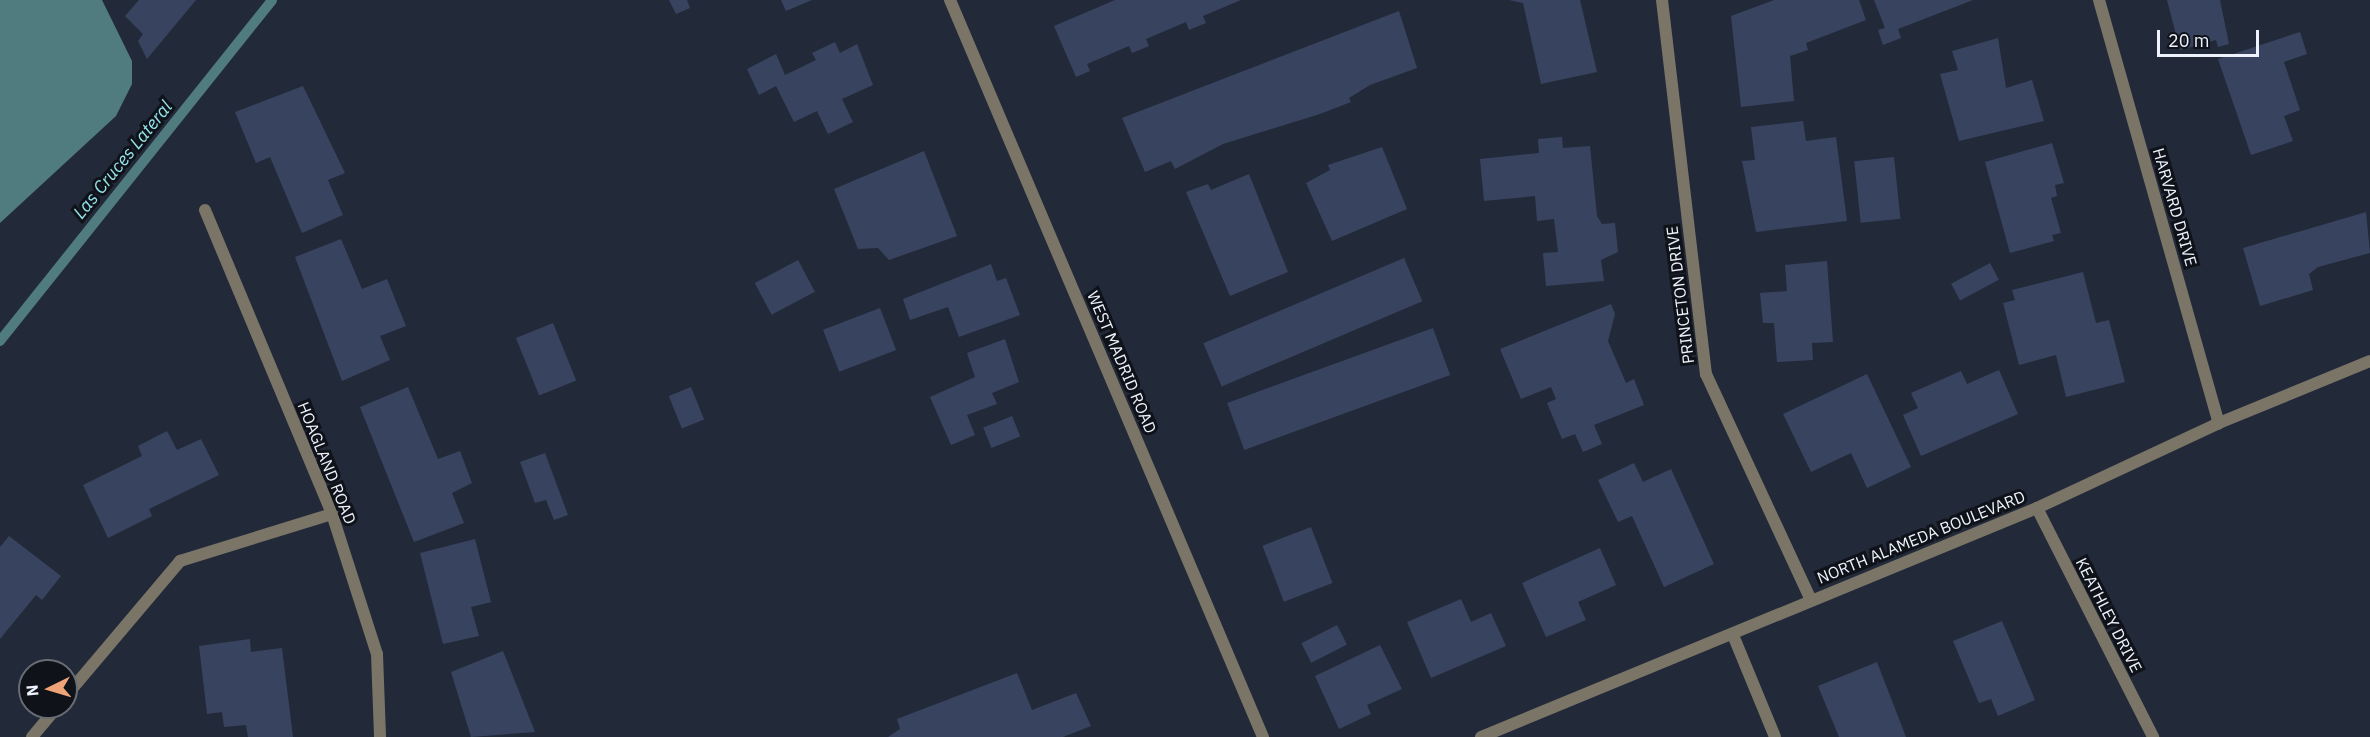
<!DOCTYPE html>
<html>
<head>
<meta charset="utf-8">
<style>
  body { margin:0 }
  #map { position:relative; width:2370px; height:737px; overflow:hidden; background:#222939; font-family:"IBM Plex Sans",sans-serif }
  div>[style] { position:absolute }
  .water>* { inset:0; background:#507c80 }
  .stream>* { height:10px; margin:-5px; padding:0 5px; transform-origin:5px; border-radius:5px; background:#507c80 }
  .building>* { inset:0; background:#38445f; transform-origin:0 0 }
  .minor>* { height:12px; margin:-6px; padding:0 6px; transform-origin:6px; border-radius:6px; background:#7a7567 }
  .tertiary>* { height:12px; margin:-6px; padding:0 6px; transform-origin:6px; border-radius:6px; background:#7a7567 }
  span { translate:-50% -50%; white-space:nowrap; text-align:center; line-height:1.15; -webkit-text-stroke:6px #0f1219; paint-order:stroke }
  .street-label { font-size:16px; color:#edf2fd }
  .water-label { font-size:18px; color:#94e4eb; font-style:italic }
  .north { position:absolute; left:18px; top:659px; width:60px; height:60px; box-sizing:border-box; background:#0f1219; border:2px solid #686c74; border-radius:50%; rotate:265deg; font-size:16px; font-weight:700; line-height:24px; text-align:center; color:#edf2fd }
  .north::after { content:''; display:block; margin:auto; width:21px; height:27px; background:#efa378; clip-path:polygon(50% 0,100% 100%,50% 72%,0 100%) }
  .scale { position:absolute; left:2157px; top:30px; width:102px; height:27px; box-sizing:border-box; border:3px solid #edf2fd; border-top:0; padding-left:8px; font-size:18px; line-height:21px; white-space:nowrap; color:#edf2fd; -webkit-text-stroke:4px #0f1219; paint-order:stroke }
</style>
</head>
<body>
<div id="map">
  <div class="water">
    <div style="clip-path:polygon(0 0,102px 0,132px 61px,132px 84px,116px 116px,0 223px)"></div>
  </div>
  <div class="stream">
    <div style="left:0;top:341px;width:436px;rotate:-51.4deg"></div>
  </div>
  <div class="building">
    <div style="clip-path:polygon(139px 0,196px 0,147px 59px,138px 41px,143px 34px,125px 16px)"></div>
    <div style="clip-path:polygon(669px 0,687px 0,690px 8px,676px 14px)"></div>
    <div style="clip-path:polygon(781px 0,812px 0,786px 11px)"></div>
    <div style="clip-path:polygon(1115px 0,1241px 0,1203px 16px,1206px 23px,1189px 30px,1186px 22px,1146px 39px,1149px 46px,1132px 53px,1129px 46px,1087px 64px,1090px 71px,1076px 77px,1054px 26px)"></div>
    <div style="clip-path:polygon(1509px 0,1580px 0,1597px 72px,1541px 84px,1523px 3px)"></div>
    <div style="clip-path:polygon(1774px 0,1859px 0,1866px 20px,1806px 43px,1808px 50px,1790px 56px,1794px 101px,1741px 107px,1731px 16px)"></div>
    <div style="clip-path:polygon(1874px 0,1973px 0,1898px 29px,1901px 38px,1883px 45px,1878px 30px,1885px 28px)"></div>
    <div style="clip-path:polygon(2167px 0,2220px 0,2229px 44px,2218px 47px,2216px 40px,2180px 50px)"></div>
    <div style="clip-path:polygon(1399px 11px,1417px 68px,1370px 85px,1349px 98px,1351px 102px,1320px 114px,1223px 144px,1175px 169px,1171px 161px,1145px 172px,1122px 118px)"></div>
    <div style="clip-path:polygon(2300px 32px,2307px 54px,2284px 62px,2300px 110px,2284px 116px,2293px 141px,2251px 155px,2218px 59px)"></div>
    <div style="clip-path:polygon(1998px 38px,2006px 88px,2032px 80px,2044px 121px,1959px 141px,1940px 74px,1958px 70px,1952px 51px)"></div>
    <div style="clip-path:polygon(835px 42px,840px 53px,857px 44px,873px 85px,842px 99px,853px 122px,828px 134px,817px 111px,794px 122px,776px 86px,759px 95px,747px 69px,776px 54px,785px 75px,816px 60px,812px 53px)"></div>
    <div style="clip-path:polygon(303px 86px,345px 173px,328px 180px,343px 215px,302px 233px,270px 157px,256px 163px,235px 112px)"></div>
    <div style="clip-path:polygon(1803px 121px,1806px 141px,1836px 137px,1847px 221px,1756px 232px,1742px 161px,1755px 160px,1751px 127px)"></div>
    <div style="clip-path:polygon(1562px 137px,1563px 148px,1590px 146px,1597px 216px,1602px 224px,1615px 223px,1618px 252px,1601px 260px,1604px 281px,1546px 286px,1543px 253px,1558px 252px,1554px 219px,1537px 221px,1535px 196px,1484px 201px,1480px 159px,1539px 153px,1538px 139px)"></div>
    <div style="clip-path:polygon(2052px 143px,2064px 183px,2055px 185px,2057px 196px,2051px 198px,2061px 233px,2052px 235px,2054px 241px,2010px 253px,1985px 162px)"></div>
    <div style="clip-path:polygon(1382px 147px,1407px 209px,1332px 241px,1306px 183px,1330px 170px,1328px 165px)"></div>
    <div style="clip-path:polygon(924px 151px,957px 236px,889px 260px,878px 248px,858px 249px,834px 189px)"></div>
    <div style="left:1894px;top:157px;width:62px;height:40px;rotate:84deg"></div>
    <div style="clip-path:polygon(1249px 174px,1288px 272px,1230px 296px,1186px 192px,1208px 184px,1211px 190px)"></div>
    <div style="clip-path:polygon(2366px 212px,2370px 253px,2318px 267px,2309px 274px,2313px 290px,2260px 306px,2243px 248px)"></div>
    <div style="clip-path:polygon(341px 239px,362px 289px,387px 279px,406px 326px,380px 336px,390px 360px,342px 381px,295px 257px)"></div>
    <div style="left:1404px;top:258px;width:47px;height:218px;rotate:67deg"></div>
    <div style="left:798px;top:260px;width:36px;height:49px;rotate:62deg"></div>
    <div style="clip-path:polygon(1827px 261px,1833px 342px,1812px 343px,1813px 360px,1777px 362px,1774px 323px,1763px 323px,1760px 293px,1787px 291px,1785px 265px)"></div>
    <div style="left:1990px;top:263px;width:19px;height:44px;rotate:62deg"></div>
    <div style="clip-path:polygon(991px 264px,997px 281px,1006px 278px,1020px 315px,959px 337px,948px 307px,910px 320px,903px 299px)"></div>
    <div style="clip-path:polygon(2083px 272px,2096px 323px,2109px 320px,2125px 382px,2066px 397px,2056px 355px,2019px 365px,2003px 303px,2015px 300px,2012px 290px)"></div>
    <div style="clip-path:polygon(1611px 304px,1615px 314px,1608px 341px,1626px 383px,1634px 379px,1644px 405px,1594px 425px,1602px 444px,1583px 452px,1575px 434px,1562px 439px,1547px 403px,1556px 399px,1551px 387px,1521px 399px,1500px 349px)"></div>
    <div style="left:880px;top:308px;width:45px;height:61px;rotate:69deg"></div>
    <div style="left:553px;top:323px;width:62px;height:40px;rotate:68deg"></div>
    <div style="left:1433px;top:328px;width:50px;height:219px;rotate:70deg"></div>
    <div style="clip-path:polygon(1005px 339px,1019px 382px,992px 393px,997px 404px,967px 415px,975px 435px,951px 445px,930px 397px,975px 377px,967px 353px)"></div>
    <div style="clip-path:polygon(1999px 370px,2018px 414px,1921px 456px,1903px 415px,1918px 408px,1911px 393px,1961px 371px,1967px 384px)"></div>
    <div style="clip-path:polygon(1867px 374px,1911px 467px,1867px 488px,1851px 453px,1811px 472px,1783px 414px)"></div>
    <div style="clip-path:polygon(408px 387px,438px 459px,460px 451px,472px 483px,452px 493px,464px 523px,414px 542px,360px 407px)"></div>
    <div style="left:691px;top:387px;width:35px;height:24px;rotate:68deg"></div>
    <div style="left:1012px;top:416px;width:22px;height:31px;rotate:68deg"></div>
    <div style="clip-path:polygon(167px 431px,177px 450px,201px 439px,219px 475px,149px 509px,152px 516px,108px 538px,83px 485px,142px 456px,138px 446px)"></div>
    <div style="clip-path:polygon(545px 453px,568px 515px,554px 520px,546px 500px,535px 503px,520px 462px)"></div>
    <div style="clip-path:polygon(1634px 463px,1643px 482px,1671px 469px,1714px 564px,1664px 587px,1632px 516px,1618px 522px,1598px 480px)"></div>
    <div style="left:1311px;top:527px;width:60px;height:52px;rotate:69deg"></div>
    <div style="clip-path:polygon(9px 536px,61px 576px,42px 600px,36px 595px,0 639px,0 547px)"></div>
    <div style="clip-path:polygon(475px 539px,491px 602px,471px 607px,479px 636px,443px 644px,420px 553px)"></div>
    <div style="clip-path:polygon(1600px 548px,1616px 585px,1578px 602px,1586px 620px,1546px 637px,1522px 583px)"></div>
    <div style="clip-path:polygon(1461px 599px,1471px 622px,1491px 613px,1506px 646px,1431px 678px,1407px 622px)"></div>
    <div style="clip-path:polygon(2002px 621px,2035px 700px,1998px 716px,1991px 699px,1979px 703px,1953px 641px)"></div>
    <div style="left:1337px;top:625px;width:22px;height:40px;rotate:63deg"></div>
    <div style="clip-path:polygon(250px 639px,251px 652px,282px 648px,293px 737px,248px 737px,246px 725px,224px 727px,222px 712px,207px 714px,199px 646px)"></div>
    <div style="clip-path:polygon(1380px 645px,1402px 689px,1367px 705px,1371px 714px,1339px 729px,1315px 676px)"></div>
    <div style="clip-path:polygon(503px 651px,535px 732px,471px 737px,451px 672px)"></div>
    <div style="clip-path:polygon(1877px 662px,1906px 737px,1839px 737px,1818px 686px)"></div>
    <div style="clip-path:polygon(1017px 673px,1032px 710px,1076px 693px,1091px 726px,1063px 737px,888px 737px,900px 729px,897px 719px)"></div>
  </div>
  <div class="minor">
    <div style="left:1662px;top:0;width:377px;rotate:83.3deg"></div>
    <div style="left:1706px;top:374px;width:249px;rotate:65.1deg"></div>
    <div style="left:2099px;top:0;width:440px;rotate:74.2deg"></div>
    <div style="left:205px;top:210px;width:329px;rotate:67.3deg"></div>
    <div style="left:332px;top:514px;width:147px;rotate:72.2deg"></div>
    <div style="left:377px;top:654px;width:83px;rotate:87.9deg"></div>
    <div style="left:2037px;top:508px;width:257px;rotate:63.1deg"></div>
    <div style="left:1733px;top:635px;width:110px;rotate:67.6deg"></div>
    <div style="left:66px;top:696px;width:177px;rotate:-49.8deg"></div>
    <div style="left:180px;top:561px;width:159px;rotate:-17.2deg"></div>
    <div style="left:32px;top:737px;width:39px;rotate:-50deg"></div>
  </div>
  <div class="tertiary">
    <div style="left:950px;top:0;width:801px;rotate:66.99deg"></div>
    <div style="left:1481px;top:737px;width:601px;rotate:-22.39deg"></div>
    <div style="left:2037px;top:508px;width:201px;rotate:-25deg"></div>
    <div style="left:2219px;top:423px;width:163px;rotate:-22.3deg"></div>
  </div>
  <div class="street-label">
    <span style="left:2175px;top:207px;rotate:74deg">HARVARD DRIVE</span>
    <span style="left:1680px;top:295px;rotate:-97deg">PRINCETON DRIVE</span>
    <span style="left:1122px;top:362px;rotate:67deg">WEST MADRID ROAD</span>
    <span style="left:327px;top:463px;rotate:68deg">HOAGLAND ROAD</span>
    <span style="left:1921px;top:537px;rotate:-22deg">NORTH ALAMEDA BOULEVARD</span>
    <span style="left:2109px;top:615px;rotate:63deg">KEATHLEY DRIVE</span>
  </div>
  <div class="water-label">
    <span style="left:123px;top:160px;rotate:-51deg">Las Cruces Lateral</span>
  </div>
  <div class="north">N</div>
  <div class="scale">20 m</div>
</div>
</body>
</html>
